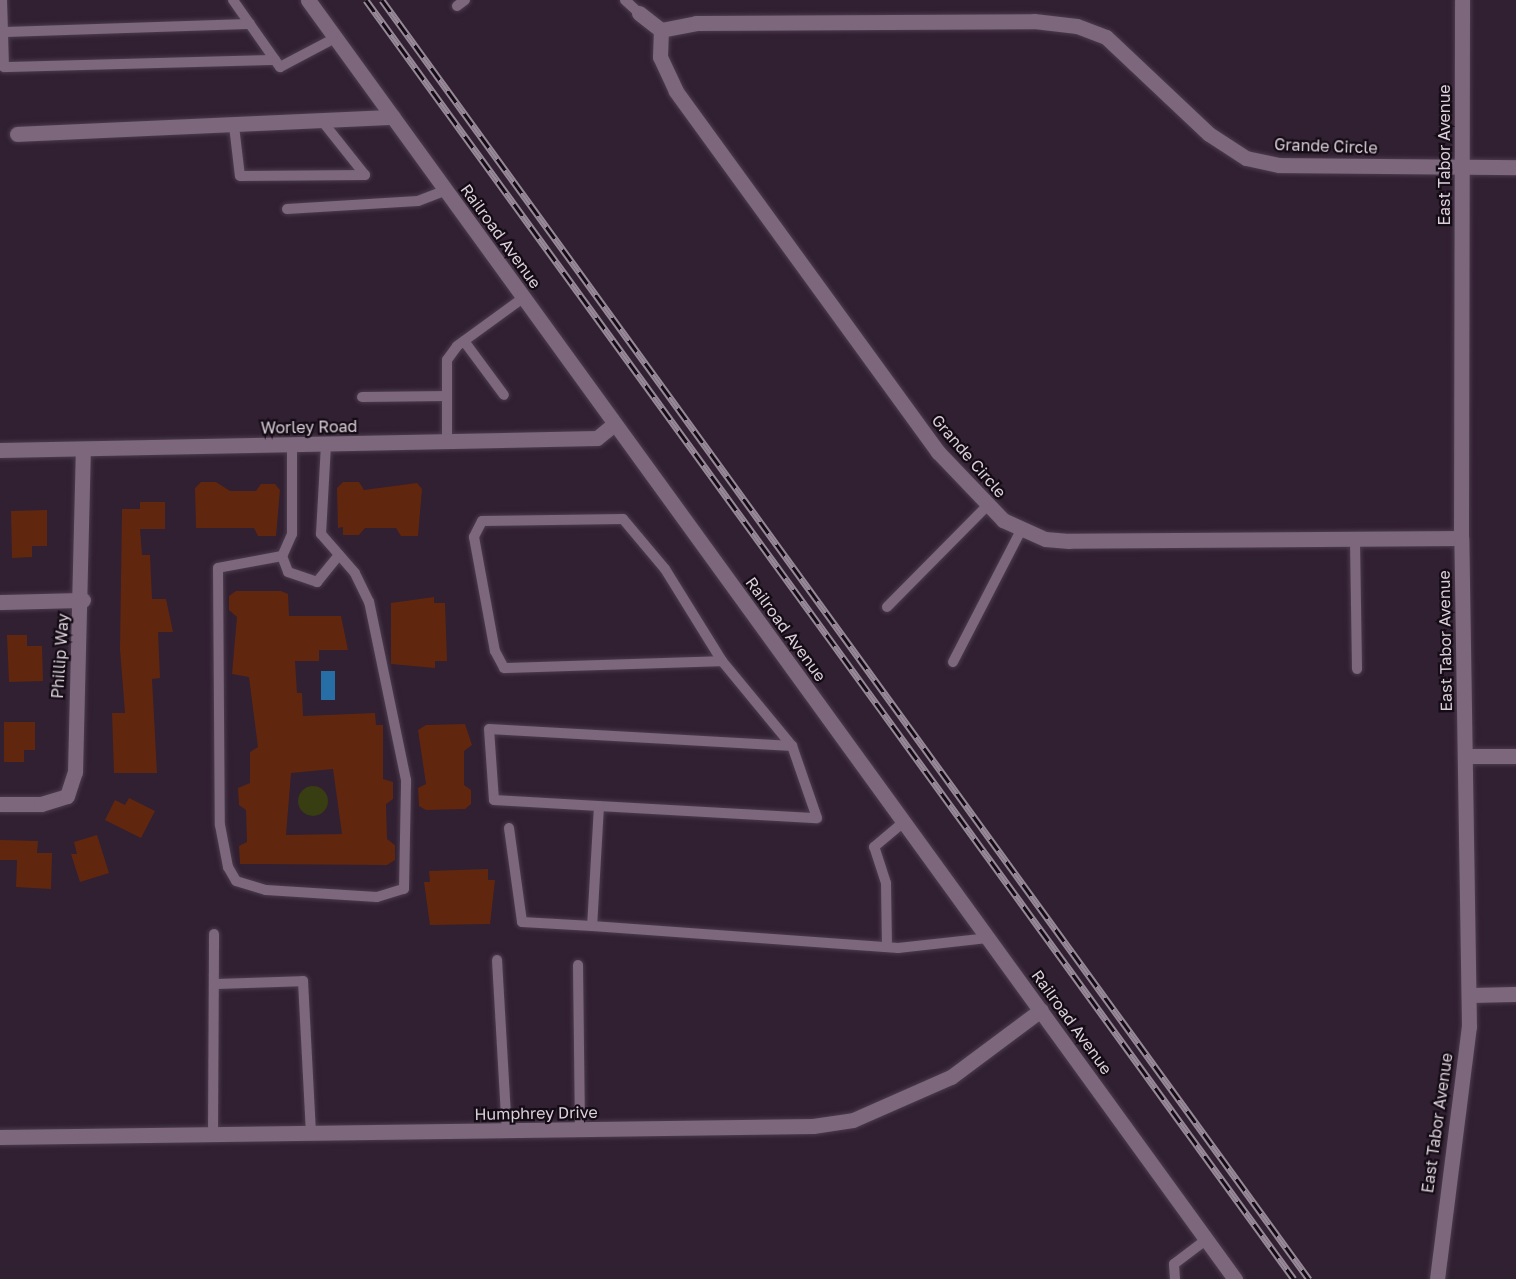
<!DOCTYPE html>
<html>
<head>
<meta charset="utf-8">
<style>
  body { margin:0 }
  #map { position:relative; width:1516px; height:1279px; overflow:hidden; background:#311f32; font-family:"Golos Text",sans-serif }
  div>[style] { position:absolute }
  .green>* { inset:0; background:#383d12 }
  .round { border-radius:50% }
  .water>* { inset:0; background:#276ea7; transform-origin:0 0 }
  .building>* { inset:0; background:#60270e }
  .roads { filter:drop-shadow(0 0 2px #4b3c4c) drop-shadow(0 0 2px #4b3c4c) }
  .service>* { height:10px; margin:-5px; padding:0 5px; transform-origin:5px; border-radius:5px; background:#7c677d }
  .minor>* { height:15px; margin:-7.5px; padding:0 7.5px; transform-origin:7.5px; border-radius:7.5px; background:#7c677d }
  .tertiary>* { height:15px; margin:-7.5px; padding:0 7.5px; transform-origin:7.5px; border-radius:7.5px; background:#7c677d }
  .secondary>* { height:15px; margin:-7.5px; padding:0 7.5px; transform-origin:7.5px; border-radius:7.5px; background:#7c677d }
  .rail>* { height:7px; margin-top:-3.5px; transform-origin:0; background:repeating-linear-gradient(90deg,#140c15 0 14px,#988998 0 28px); box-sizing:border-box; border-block:2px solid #988998 }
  span { translate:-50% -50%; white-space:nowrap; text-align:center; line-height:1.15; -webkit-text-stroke:4.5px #140c15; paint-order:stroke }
  .street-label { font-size:16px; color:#dbcfdb }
</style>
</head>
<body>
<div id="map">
  <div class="green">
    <div class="round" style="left:298px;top:786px;width:30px;height:30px"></div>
  </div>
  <div class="water">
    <div style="left:321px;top:671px;width:14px;height:29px"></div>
  </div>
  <div class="building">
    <div style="clip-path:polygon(201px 482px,216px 482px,230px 491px,256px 491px,261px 484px,275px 484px,280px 490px,276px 536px,258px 536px,254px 528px,196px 528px,195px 488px)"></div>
    <div style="clip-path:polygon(343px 482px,359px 482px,364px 490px,417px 483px,422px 489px,418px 536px,401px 536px,396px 528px,365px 528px,359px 535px,343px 535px,343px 527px,338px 528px,337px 488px)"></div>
    <div style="clip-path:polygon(140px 502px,165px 502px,165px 529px,140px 529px,142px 555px,150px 555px,152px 599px,166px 599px,173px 632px,158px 632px,160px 678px,152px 679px,157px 773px,114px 773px,112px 713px,125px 713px,120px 649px,122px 509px,140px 509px)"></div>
    <div style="clip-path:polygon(47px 510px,47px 546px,32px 546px,32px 557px,12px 558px,11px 511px)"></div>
    <div style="clip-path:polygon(evenodd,236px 591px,281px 591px,288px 594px,289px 616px,341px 616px,348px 650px,319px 650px,319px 661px,295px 661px,297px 693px,302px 693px,303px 716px,375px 713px,376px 725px,383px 725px,383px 779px,393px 782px,393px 799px,386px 804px,387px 839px,395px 845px,395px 860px,387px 865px,240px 864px,239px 846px,247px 842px,246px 810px,239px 805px,238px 788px,250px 783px,250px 752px,258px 747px,249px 677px,232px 674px,237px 617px,229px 610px,229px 596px,236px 591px,333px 769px,342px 834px,286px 835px,291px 773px,333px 769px)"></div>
    <div style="clip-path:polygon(434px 597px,434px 603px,445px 603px,447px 661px,435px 661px,435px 668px,391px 664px,391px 603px)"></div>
    <div style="clip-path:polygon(7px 635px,27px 635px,27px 646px,42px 646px,43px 681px,9px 682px)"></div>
    <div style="clip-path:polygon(4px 722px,35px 722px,35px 750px,24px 750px,24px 762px,4px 762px)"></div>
    <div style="clip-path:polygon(465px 724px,472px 745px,464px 751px,464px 785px,471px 790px,471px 804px,465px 809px,426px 810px,419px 806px,418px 788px,426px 784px,418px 730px,426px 725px)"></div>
    <div style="clip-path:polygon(129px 798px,155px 811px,141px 838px,105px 820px,115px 800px,125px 805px)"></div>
    <div style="clip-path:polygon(97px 835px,109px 873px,80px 882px,71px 854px,77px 854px,74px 842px)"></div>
    <div style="clip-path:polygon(0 840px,38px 841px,37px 853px,52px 853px,51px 889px,16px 887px,17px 860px,0 860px)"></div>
    <div style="clip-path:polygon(488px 869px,488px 880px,495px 880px,490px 924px,430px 925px,424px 882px,430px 882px,429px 871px)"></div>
  </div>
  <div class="roads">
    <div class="service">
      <div style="left:2px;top:0;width:67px;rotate:88.3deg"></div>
      <div style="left:4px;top:67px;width:271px;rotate:-1.5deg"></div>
      <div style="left:233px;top:0;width:82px;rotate:55deg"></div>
      <div style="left:280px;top:67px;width:62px;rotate:-27.8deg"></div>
      <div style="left:625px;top:0;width:19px;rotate:43deg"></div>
      <div style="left:457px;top:6px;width:10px;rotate:-37deg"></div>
      <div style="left:3px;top:32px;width:247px;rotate:-1.9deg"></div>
      <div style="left:234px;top:126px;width:50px;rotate:83.2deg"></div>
      <div style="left:240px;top:176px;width:125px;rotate:-0.5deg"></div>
      <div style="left:365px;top:175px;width:69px;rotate:-128.5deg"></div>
      <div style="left:287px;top:209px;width:131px;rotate:-3.5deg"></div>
      <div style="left:418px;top:201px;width:30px;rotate:-21deg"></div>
      <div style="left:464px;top:341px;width:67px;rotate:53.5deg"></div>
      <div style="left:362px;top:397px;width:85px;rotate:-0.7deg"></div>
      <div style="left:447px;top:443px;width:83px;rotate:-90deg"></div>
      <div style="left:447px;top:360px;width:17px;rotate:-54deg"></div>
      <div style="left:457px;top:346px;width:82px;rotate:-36deg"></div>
      <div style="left:292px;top:446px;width:88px;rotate:90deg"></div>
      <div style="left:292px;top:534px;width:24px;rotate:114deg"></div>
      <div style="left:282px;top:556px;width:65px;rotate:169.4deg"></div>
      <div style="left:218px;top:568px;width:257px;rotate:89.6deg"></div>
      <div style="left:220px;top:825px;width:43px;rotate:79.2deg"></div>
      <div style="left:228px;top:867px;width:16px;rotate:60deg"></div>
      <div style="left:236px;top:881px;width:31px;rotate:17deg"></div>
      <div style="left:266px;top:890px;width:111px;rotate:3.6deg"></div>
      <div style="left:377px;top:897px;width:28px;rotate:-17deg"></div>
      <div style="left:404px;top:889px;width:109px;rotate:-88.9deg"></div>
      <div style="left:406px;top:780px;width:182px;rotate:-101.7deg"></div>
      <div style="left:369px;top:602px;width:32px;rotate:-116deg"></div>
      <div style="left:355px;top:573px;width:52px;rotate:-131.1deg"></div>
      <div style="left:321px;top:534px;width:89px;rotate:-86.8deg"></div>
      <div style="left:1355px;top:541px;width:128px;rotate:89.1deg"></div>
      <div style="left:282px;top:556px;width:17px;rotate:69deg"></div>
      <div style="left:288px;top:572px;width:31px;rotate:19deg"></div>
      <div style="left:317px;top:582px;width:35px;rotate:-51deg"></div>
      <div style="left:887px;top:607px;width:141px;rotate:-45.3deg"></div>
      <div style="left:722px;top:661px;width:108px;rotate:-121.8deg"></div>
      <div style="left:665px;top:569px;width:65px;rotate:-130deg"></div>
      <div style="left:623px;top:519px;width:141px;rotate:179.2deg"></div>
      <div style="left:482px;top:521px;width:18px;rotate:117deg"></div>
      <div style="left:474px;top:537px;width:116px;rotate:79.6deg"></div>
      <div style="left:495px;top:651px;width:19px;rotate:62deg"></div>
      <div style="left:504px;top:668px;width:218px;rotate:-1.8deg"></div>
      <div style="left:722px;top:661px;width:110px;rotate:50.5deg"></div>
      <div style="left:953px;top:662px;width:148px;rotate:-62.7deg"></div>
      <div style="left:599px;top:806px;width:218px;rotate:3.2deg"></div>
      <div style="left:817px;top:818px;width:76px;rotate:-109.1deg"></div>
      <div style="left:792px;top:746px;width:303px;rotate:-176.8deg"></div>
      <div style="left:489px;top:729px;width:71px;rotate:86deg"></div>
      <div style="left:494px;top:800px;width:105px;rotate:3.3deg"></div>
      <div style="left:599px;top:806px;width:120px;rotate:93.3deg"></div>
      <div style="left:592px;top:926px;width:307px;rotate:4.1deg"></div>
      <div style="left:898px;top:948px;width:92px;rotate:-6.3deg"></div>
      <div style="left:509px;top:828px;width:95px;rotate:82.1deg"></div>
      <div style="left:522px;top:922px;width:70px;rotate:3.3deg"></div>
      <div style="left:887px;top:947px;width:64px;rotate:-90.9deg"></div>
      <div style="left:886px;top:883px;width:38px;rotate:-108deg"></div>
      <div style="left:874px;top:847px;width:39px;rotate:-40deg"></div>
      <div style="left:497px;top:960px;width:172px;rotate:86.7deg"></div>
      <div style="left:578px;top:965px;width:165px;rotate:89.3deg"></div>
      <div style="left:214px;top:984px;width:89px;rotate:-1.9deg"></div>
      <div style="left:303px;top:981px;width:153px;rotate:87deg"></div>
      <div style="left:213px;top:1135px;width:201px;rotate:-89.7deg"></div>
      <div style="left:1175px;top:1279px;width:15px;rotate:-94deg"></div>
      <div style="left:1174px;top:1264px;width:41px;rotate:-37.1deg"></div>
    </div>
    <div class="minor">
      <div style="left:639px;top:13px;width:28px;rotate:38deg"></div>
      <div style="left:17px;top:134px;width:376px;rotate:-2.6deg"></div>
      <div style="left:0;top:450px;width:597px;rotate:-1.15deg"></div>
      <div style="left:597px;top:438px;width:22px;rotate:-39deg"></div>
      <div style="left:1461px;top:538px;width:392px;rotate:179.6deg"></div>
      <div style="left:1069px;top:541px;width:24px;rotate:-175deg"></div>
      <div style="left:1045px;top:539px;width:46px;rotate:-155.7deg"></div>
      <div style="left:1003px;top:520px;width:94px;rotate:-133.7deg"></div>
      <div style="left:938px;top:452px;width:446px;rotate:-126deg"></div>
      <div style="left:676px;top:91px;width:38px;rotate:-115deg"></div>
      <div style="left:660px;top:57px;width:27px;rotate:-88deg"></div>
      <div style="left:661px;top:30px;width:36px;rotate:-11deg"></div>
      <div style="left:696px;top:23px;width:338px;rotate:-0.3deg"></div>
      <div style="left:1034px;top:21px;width:43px;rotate:6.6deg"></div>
      <div style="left:1077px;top:26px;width:31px;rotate:21deg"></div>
      <div style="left:1106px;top:37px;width:141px;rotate:43.3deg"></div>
      <div style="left:1209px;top:134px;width:44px;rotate:33deg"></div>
      <div style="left:1246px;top:158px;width:34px;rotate:12deg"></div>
      <div style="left:1279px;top:165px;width:237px;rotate:0.5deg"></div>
      <div style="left:0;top:602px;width:83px;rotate:-1.4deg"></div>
      <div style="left:1466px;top:756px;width:50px"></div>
      <div style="left:0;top:804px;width:41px"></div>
      <div style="left:41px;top:804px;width:27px;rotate:-17deg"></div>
      <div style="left:67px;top:796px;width:25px;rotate:-72deg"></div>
      <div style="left:75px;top:772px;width:323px;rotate:-88.6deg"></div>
      <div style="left:0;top:1137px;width:813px;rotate:-0.78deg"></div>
      <div style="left:813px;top:1126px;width:40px;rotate:-8.5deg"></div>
      <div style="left:853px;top:1120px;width:107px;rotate:-23.7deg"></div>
      <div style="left:951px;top:1077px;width:112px;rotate:-36.7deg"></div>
    </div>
    <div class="tertiary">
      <div style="left:1469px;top:995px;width:47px;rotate:-1.2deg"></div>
    </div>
    <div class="secondary">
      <div style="left:308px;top:0;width:1580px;rotate:54.07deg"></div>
      <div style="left:1437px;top:1279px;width:254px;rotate:-82.8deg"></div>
      <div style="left:1469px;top:1027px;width:489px;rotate:-90.9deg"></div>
      <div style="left:1461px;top:538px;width:538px;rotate:-89.89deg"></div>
    </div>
  </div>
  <div class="rail">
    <div style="left:366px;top:0;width:1580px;rotate:54.04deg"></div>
    <div style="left:382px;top:0;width:1580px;rotate:54.07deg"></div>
  </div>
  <div class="street-label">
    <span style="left:1326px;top:146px;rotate:2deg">Grande Circle</span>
    <span style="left:1444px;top:155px;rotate:-90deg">East Tabor Avenue</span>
    <span style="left:501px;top:236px;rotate:54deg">Railroad Avenue</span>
    <span style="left:309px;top:427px;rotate:-1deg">Worley Road</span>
    <span style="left:969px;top:456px;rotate:49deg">Grande Circle</span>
    <span style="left:786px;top:629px;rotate:54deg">Railroad Avenue</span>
    <span style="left:1445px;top:641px;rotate:-91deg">East Tabor Avenue</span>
    <span style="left:60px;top:656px;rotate:-86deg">Phillip Way</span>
    <span style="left:1072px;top:1022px;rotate:54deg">Railroad Avenue</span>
    <span style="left:536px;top:1113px;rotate:-1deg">Humphrey Drive</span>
    <span style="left:1437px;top:1123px;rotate:-82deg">East Tabor Avenue</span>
  </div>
</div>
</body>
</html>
